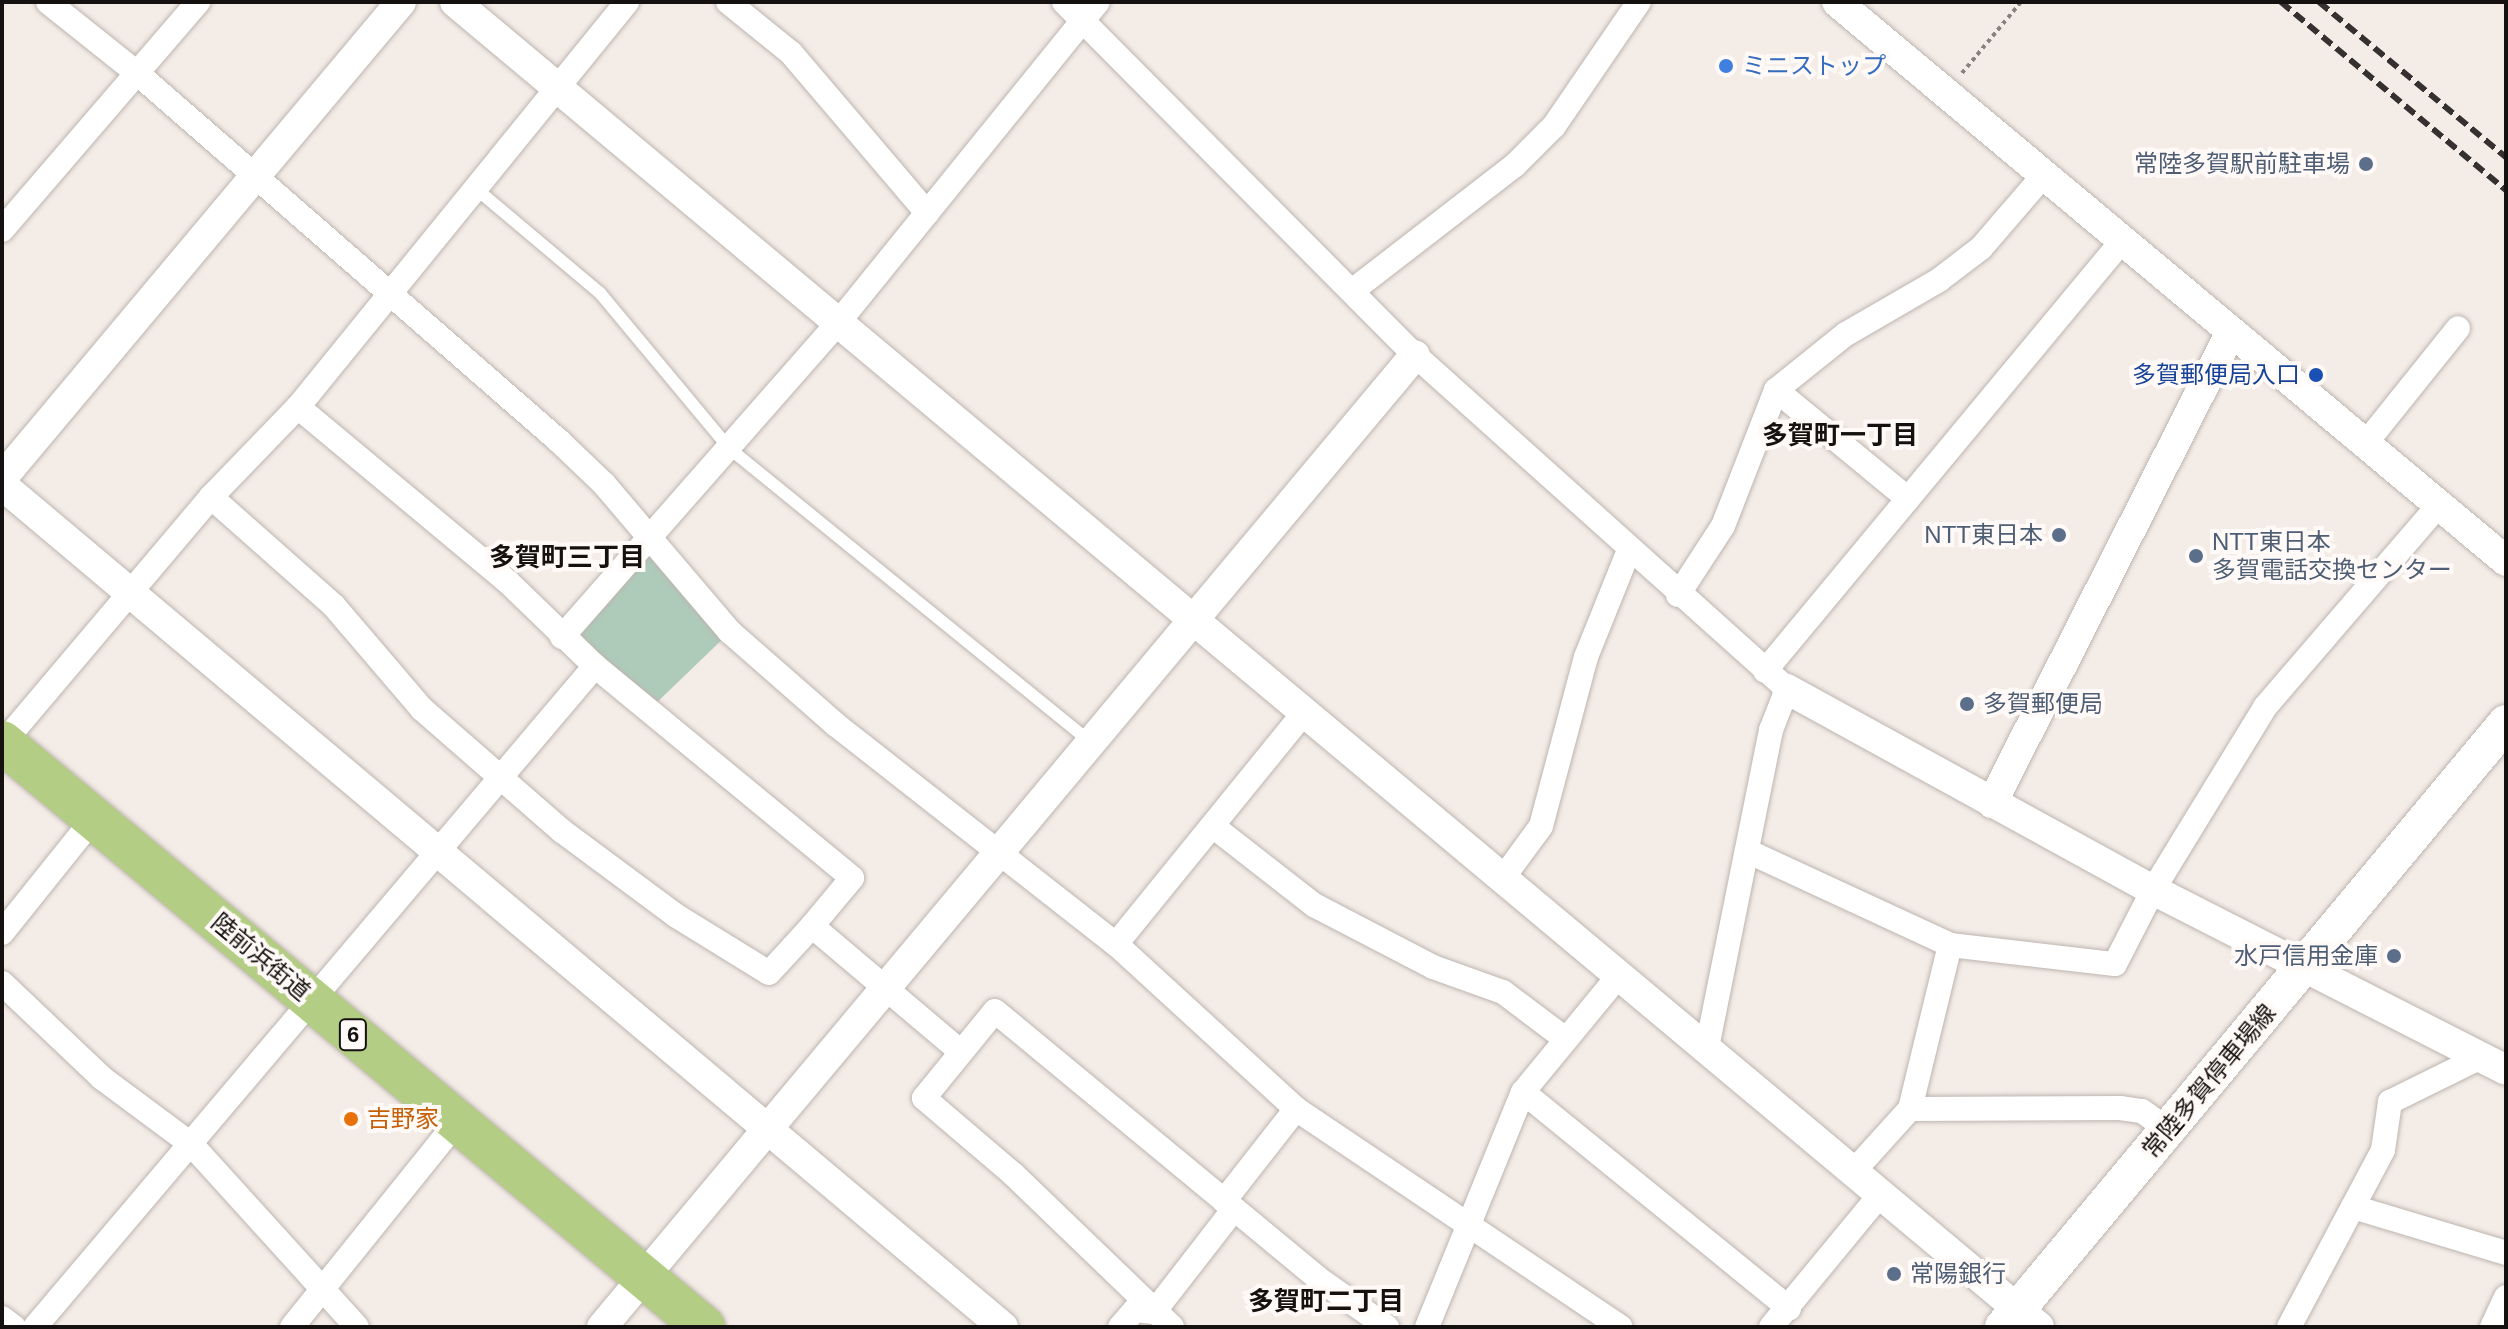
<!DOCTYPE html>
<html>
<head>
<meta charset="utf-8">
<style>
  body { margin:0 }
  #map { position:relative; width:2508px; height:1329px; overflow:hidden; background:#f4ece7; font-family:Arial,"Noto Sans JP",sans-serif }
  div>[style] { position:absolute }
  .green>* { inset:0; background:#aecbba }
  .path>* { height:4px; margin-top:-2px; transform-origin:0; background:repeating-linear-gradient(90deg,#88827f 0 4px,transparent 0 8px) }
  .roads { filter:drop-shadow(0 0 2px #bdb5b0) drop-shadow(0 0 2px #bdb5b0) }
  .service>* { height:12px; margin:-6px; padding:0 6px; transform-origin:6px; border-radius:6px; background:#fff }
  .minor>* { height:24px; margin:-12px; padding:0 12px; transform-origin:12px; border-radius:12px; background:#fff }
  .tertiary>* { height:30px; margin:-15px; padding:0 15px; transform-origin:15px; border-radius:15px; background:#fff }
  .secondary>* { height:36px; margin:-18px; padding:0 18px; transform-origin:18px; border-radius:18px; background:#fff }
  .trunk>* { height:42px; margin:-21px; padding:0 21px; transform-origin:21px; border-radius:21px; background:#b3ce84 }
  .rail>* { height:6px; margin-top:-3px; transform-origin:0; background:repeating-linear-gradient(90deg,#353130 0 12px,transparent 0 18px) }
  .dots>* { width:22px; height:22px; translate:-50% -50%; box-sizing:border-box; border:4px solid #fffaf7; border-radius:50% }
  span { translate:-50% -50%; white-space:nowrap; text-align:center; line-height:1.15; -webkit-text-stroke:8px #fffaf7; paint-order:stroke }
  .shield-label span { padding:2px 6px; background:#fffaf7; border:2px solid; border-radius:6px; -webkit-text-stroke-width:0 }
  .shield-label { font-size:22px; color:#141110; font-weight:700 }
  .shop-label { font-size:24px; color:#366cbe }
  .left { translate:0 -50%; text-align:left }
  .service-label { font-size:24px; color:#4e5e75 }
  .right { translate:-100% -50%; text-align:right }
  .transit-label { font-size:24px; color:#164399 }
  .street-label { font-size:24px; color:#141110 }
  .food-label { font-size:24px; color:#c56008 }
  .neighbourhood-label { font-size:26px; color:#141110; font-weight:700 }
  .frame { position:absolute; inset:0; border:4px solid #141110; pointer-events:none }
</style>
</head>
<body>
<div id="map">
  <div class="green">
    <div style="clip-path:polygon(650px 543px,730px 632px,649px 710px,562px 637px)"></div>
  </div>
  <div class="path">
    <div style="left:1962px;top:73px;width:92px;rotate:-50.3deg"></div>
  </div>
  <div class="roads">
    <div class="service">
      <div style="left:474px;top:187px;width:165px;rotate:40.1deg"></div>
      <div style="left:600px;top:293px;width:203px;rotate:50.2deg"></div>
      <div style="left:730px;top:449px;width:465px;rotate:39.1deg"></div>
    </div>
    <div class="minor">
      <div style="left:48px;top:2px;width:114px;rotate:38.6deg"></div>
      <div style="left:137px;top:73px;width:560px;rotate:41.09deg"></div>
      <div style="left:559px;top:441px;width:62px;rotate:43.7deg"></div>
      <div style="left:604px;top:484px;width:194px;rotate:49.6deg"></div>
      <div style="left:730px;top:632px;width:140px;rotate:41.2deg"></div>
      <div style="left:835px;top:724px;width:357px;rotate:38.1deg"></div>
      <div style="left:1116px;top:944px;width:244px;rotate:42.5deg"></div>
      <div style="left:1296px;top:1109px;width:391px;rotate:33.9deg"></div>
      <div style="left:728px;top:2px;width:81px;rotate:39deg"></div>
      <div style="left:791px;top:53px;width:210px;rotate:49.6deg"></div>
      <div style="left:1064px;top:2px;width:498px;rotate:45.2deg"></div>
      <div style="left:1415px;top:355px;width:500px;rotate:41.9deg"></div>
      <div style="left:1787px;top:689px;width:44px;rotate:111.3deg"></div>
      <div style="left:1771px;top:730px;width:324px;rotate:101.4deg"></div>
      <div style="left:2px;top:230px;width:301px;rotate:-49.3deg"></div>
      <div style="left:1352px;top:291px;width:206px;rotate:-37.7deg"></div>
      <div style="left:1515px;top:165px;width:55px;rotate:-45deg"></div>
      <div style="left:1554px;top:126px;width:150px;rotate:-55.6deg"></div>
      <div style="left:1776px;top:390px;width:171px;rotate:39.5deg"></div>
      <div style="left:298px;top:407px;width:273px;rotate:39.8deg"></div>
      <div style="left:508px;top:582px;width:121px;rotate:44deg"></div>
      <div style="left:595px;top:666px;width:333px;rotate:39.5deg"></div>
      <div style="left:852px;top:878px;width:62px;rotate:129.8deg"></div>
      <div style="left:2366px;top:443px;width:147px;rotate:-51.3deg"></div>
      <div style="left:211px;top:497px;width:164px;rotate:41.5deg"></div>
      <div style="left:334px;top:606px;width:135px;rotate:49.5deg"></div>
      <div style="left:422px;top:709px;width:186px;rotate:41.1deg"></div>
      <div style="left:562px;top:831px;width:141px;rotate:36.6deg"></div>
      <div style="left:675px;top:915px;width:110px;rotate:31.7deg"></div>
      <div style="left:769px;top:973px;width:64px;rotate:-47.5deg"></div>
      <div style="left:812px;top:926px;width:195px;rotate:40.2deg"></div>
      <div style="left:1678px;top:595px;width:82px;rotate:-56.9deg"></div>
      <div style="left:1723px;top:526px;width:146px;rotate:-68.7deg"></div>
      <div style="left:1776px;top:390px;width:90px;rotate:-38.7deg"></div>
      <div style="left:1846px;top:334px;width:108px;rotate:-30.1deg"></div>
      <div style="left:1939px;top:280px;width:53px;rotate:-37.3deg"></div>
      <div style="left:1981px;top:248px;width:95px;rotate:-49.3deg"></div>
      <div style="left:562px;top:637px;width:417px;rotate:-48.7deg"></div>
      <div style="left:837px;top:324px;width:414px;rotate:-51deg"></div>
      <div style="left:1765px;top:671px;width:559px;rotate:-50.3deg"></div>
      <div style="left:3px;top:743px;width:322px;rotate:-49.8deg"></div>
      <div style="left:211px;top:497px;width:125px;rotate:-46deg"></div>
      <div style="left:298px;top:407px;width:522px;rotate:-50.91deg"></div>
      <div style="left:1214px;top:827px;width:127px;rotate:38deg"></div>
      <div style="left:1314px;top:905px;width:134px;rotate:27.5deg"></div>
      <div style="left:1433px;top:967px;width:74px;rotate:19.7deg"></div>
      <div style="left:1503px;top:992px;width:75px;rotate:36.9deg"></div>
      <div style="left:1747px;top:851px;width:224px;rotate:24.8deg"></div>
      <div style="left:1950px;top:945px;width:166px;rotate:6.6deg"></div>
      <div style="left:2115px;top:964px;width:83px;rotate:-62.8deg"></div>
      <div style="left:2153px;top:890px;width:215px;rotate:-58.5deg"></div>
      <div style="left:2265px;top:707px;width:267px;rotate:-49.3deg"></div>
      <div style="left:1503px;top:878px;width:64px;rotate:-53.8deg"></div>
      <div style="left:1541px;top:826px;width:175px;rotate:-75.1deg"></div>
      <div style="left:1586px;top:657px;width:115px;rotate:-68.1deg"></div>
      <div style="left:2px;top:933px;width:147px;rotate:-51.3deg"></div>
      <div style="left:1116px;top:944px;width:298px;rotate:-50.9deg"></div>
      <div style="left:2px;top:983px;width:138px;rotate:43.5deg"></div>
      <div style="left:102px;top:1078px;width:111px;rotate:36.6deg"></div>
      <div style="left:191px;top:1144px;width:247px;rotate:47.8deg"></div>
      <div style="left:1523px;top:1092px;width:343px;rotate:39.1deg"></div>
      <div style="left:1910px;top:1109px;width:169px;rotate:-76.3deg"></div>
      <div style="left:1853px;top:1172px;width:85px;rotate:-47.9deg"></div>
      <div style="left:1910px;top:1109px;width:210px;rotate:-0.3deg"></div>
      <div style="left:2120px;top:1108px;width:22px;rotate:8deg"></div>
      <div style="left:2142px;top:1111px;width:32px;rotate:36deg"></div>
      <div style="left:1224px;top:1201px;width:117px;rotate:-52deg"></div>
      <div style="left:2353px;top:1207px;width:160px;rotate:16.7deg"></div>
      <div style="left:2px;top:1318px;width:15px;rotate:37deg"></div>
      <div style="left:35px;top:1327px;width:866px;rotate:-49.73deg"></div>
      <div style="left:292px;top:1327px;width:262px;rotate:-51.2deg"></div>
      <div style="left:1120px;top:1327px;width:23px;rotate:-49deg"></div>
      <div style="left:1135px;top:1310px;width:19px;rotate:6deg"></div>
      <div style="left:1154px;top:1312px;width:130px;rotate:-52.2deg"></div>
      <div style="left:1172px;top:1327px;width:221px;rotate:-136.1deg"></div>
      <div style="left:1013px;top:1174px;width:117px;rotate:-139.5deg"></div>
      <div style="left:924px;top:1098px;width:112px;rotate:-50.8deg"></div>
      <div style="left:995px;top:1011px;width:417px;rotate:39.6deg"></div>
      <div style="left:1316px;top:1277px;width:87px;rotate:35.2deg"></div>
      <div style="left:1427px;top:1327px;width:254px;rotate:-67.8deg"></div>
      <div style="left:1523px;top:1092px;width:153px;rotate:-50.6deg"></div>
      <div style="left:1771px;top:1327px;width:171px;rotate:-50.5deg"></div>
      <div style="left:2289px;top:1327px;width:200px;rotate:-62deg"></div>
      <div style="left:2383px;top:1150px;width:49px;rotate:-81.7deg"></div>
      <div style="left:2390px;top:1102px;width:102px;rotate:-26.3deg"></div>
      <div style="left:2492px;top:1327px;width:33px;rotate:-65deg"></div>
    </div>
    <div class="tertiary">
      <div style="left:455px;top:2px;width:2065px;rotate:39.91deg"></div>
      <div style="left:1837px;top:2px;width:872px;rotate:39.88deg"></div>
      <div style="left:2px;top:478px;width:621px;rotate:-50.03deg"></div>
      <div style="left:2px;top:485px;width:1308px;rotate:40.07deg"></div>
      <div style="left:1787px;top:689px;width:418px;rotate:28.8deg"></div>
      <div style="left:2153px;top:890px;width:396px;rotate:27deg"></div>
      <div style="left:1992px;top:803px;width:528px;rotate:-63.1deg"></div>
      <div style="left:602px;top:1327px;width:1267px;rotate:-50.09deg"></div>
    </div>
    <div class="secondary">
      <div style="left:2003px;top:1327px;width:786px;rotate:-50.21deg"></div>
    </div>
    <div class="trunk">
      <div style="left:2px;top:742px;width:914px;rotate:39.81deg"></div>
    </div>
  </div>
  <div class="rail">
    <div style="left:2281px;top:2px;width:293px;rotate:39.9deg"></div>
    <div style="left:2319px;top:2px;width:243px;rotate:39.7deg"></div>
  </div>
  <div class="dots">
    <div style="left:1726px;top:66px;background:#3f7fe0"></div>
    <div style="left:2366px;top:164px;background:#5c6f8a"></div>
    <div style="left:2316px;top:375px;background:#1a4fb4"></div>
    <div style="left:2059px;top:535px;background:#5c6f8a"></div>
    <div style="left:2196px;top:556px;background:#5c6f8a"></div>
    <div style="left:1967px;top:704px;background:#5c6f8a"></div>
    <div style="left:2394px;top:956px;background:#5c6f8a"></div>
    <div style="left:351px;top:1119px;background:#e8710a"></div>
    <div style="left:1894px;top:1274px;background:#5c6f8a"></div>
  </div>
  <div class="shield-label">
    <span style="left:353px;top:1035px">6</span>
  </div>
  <div class="shop-label">
    <span class="left" style="left:1742px;top:66px">ミニストップ</span>
  </div>
  <div class="service-label">
    <span class="right" style="left:2350px;top:164px">常陸多賀駅前駐車場</span>
    <span class="right" style="left:2043px;top:535px">NTT東日本</span>
    <span class="left" style="left:2212px;top:556px">NTT東日本<br>多賀電話交換センター</span>
    <span class="left" style="left:1983px;top:704px">多賀郵便局</span>
    <span class="right" style="left:2378px;top:956px">水戸信用金庫</span>
    <span class="left" style="left:1910px;top:1274px">常陽銀行</span>
  </div>
  <div class="transit-label">
    <span class="right" style="left:2300px;top:375px">多賀郵便局入口</span>
  </div>
  <div class="street-label">
    <span style="left:261px;top:957px;rotate:40deg">陸前浜街道</span>
    <span style="left:2209px;top:1081px;rotate:-50deg">常陸多賀停車場線</span>
  </div>
  <div class="food-label">
    <span class="left" style="left:367px;top:1119px">吉野家</span>
  </div>
  <div class="neighbourhood-label">
    <span style="left:1840px;top:436px">多賀町一丁目</span>
    <span style="left:567px;top:558px">多賀町三丁目</span>
    <span style="left:1326px;top:1302px">多賀町二丁目</span>
  </div>
  <div class="frame"></div>
</div>
</body>
</html>
